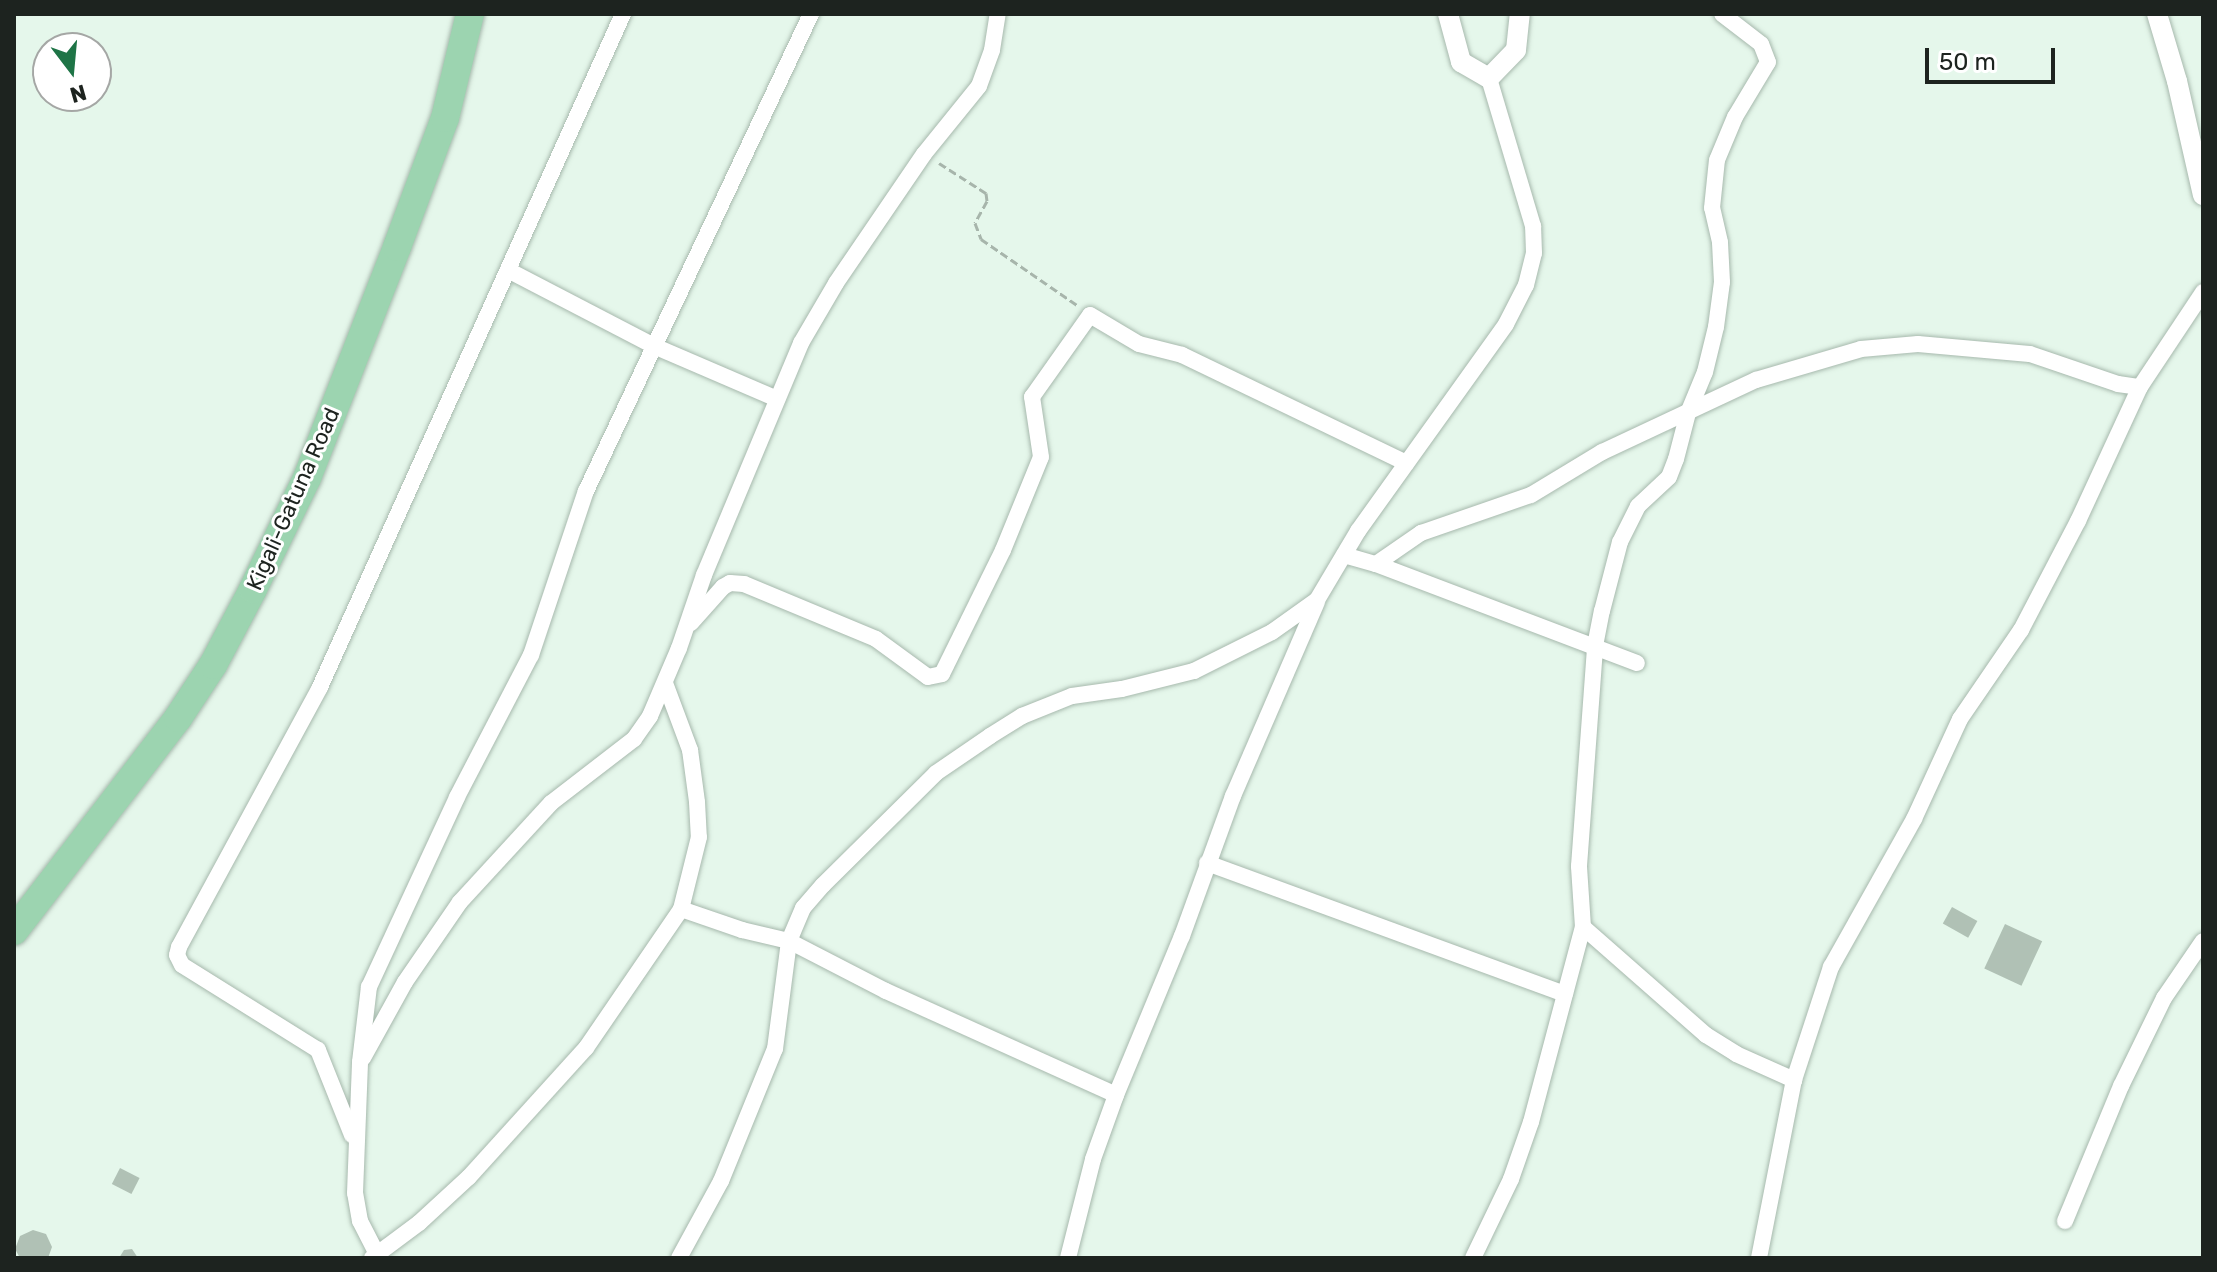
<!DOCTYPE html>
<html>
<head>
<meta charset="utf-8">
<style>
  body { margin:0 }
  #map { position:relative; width:2217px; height:1272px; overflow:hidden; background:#e5f7eb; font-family:Rubik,sans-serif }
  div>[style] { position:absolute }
  .building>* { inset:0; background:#b0c1b5; transform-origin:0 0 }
  .path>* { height:3px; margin-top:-1.5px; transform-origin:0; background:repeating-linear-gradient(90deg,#a7b5ab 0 8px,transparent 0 12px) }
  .roads { filter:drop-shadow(0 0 2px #a7b9ad) drop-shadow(0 0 2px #a7b9ad) }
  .minor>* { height:16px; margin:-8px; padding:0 8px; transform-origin:8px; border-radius:8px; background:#fff }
  .tertiary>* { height:20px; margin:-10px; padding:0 10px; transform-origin:10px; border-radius:10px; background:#fff }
  .trunk>* { height:28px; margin:-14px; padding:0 14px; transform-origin:14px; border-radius:14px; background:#9cd4b0 }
  span { translate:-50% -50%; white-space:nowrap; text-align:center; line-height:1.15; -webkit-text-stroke:6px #fff; paint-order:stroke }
  .street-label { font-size:22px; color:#1d231f }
  .frame { position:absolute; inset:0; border:16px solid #1d231f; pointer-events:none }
  .north { position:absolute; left:32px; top:32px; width:80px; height:80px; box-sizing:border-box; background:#fff; border:2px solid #a5a7a5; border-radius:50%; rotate:164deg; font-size:22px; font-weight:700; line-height:32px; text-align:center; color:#1d231f }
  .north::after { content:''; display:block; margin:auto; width:28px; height:36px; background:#1e7446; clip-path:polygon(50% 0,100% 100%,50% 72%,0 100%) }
  .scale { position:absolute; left:1925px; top:48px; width:130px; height:36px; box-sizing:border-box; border:4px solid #1d231f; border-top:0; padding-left:10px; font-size:24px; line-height:28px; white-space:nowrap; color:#1d231f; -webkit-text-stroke:6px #fff; paint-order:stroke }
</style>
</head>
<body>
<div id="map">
  <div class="building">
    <div style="left:1952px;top:907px;width:29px;height:19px;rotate:29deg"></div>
    <div style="left:2005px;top:924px;width:41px;height:49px;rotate:25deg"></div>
    <div style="left:120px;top:1168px;width:22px;height:18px;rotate:27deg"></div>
    <div style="clip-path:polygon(33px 1230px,46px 1234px,52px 1247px,48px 1258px,20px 1258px,15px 1249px,20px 1236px)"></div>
    <div style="clip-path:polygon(132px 1249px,138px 1258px,119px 1258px,124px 1250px)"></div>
  </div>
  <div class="path">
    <div style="left:939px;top:163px;width:56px;rotate:32.6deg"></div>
    <div style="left:986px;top:193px;width:8px;rotate:83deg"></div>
    <div style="left:987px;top:201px;width:25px;rotate:119deg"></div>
    <div style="left:975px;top:223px;width:17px;rotate:69deg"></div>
    <div style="left:981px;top:239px;width:116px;rotate:34.5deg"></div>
  </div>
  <div class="roads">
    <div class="minor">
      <div style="left:508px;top:270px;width:165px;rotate:27.5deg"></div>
      <div style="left:654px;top:346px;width:134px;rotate:23.3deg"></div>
      <div style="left:1344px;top:555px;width:33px;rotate:16deg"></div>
      <div style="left:1376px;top:564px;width:55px;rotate:-34.6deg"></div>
      <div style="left:1421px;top:533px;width:116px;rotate:-19.1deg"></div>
      <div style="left:1531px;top:495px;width:83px;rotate:-31.2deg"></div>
      <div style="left:1602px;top:452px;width:170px;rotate:-25.1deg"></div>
      <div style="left:1756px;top:380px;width:109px;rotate:-16.4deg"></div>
      <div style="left:1861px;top:349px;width:57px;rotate:-5deg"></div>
      <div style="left:1918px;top:344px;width:112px;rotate:5.1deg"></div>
      <div style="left:2030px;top:354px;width:93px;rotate:18.8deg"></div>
      <div style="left:2118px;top:384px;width:22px;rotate:8deg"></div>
      <div style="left:1376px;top:564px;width:279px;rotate:20.8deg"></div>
      <div style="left:691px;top:623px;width:48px;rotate:-48.4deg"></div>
      <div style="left:723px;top:587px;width:8px;rotate:-30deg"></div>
      <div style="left:730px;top:583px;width:14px;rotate:4deg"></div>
      <div style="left:744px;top:584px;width:143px;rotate:22.6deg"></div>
      <div style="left:876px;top:639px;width:64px;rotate:36.2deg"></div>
      <div style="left:928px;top:677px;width:14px;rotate:-12deg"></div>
      <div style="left:942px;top:674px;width:138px;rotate:-63.8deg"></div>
      <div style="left:1003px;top:550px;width:100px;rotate:-67.8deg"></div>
      <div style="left:1041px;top:457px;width:61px;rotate:-98.5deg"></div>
      <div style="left:1032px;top:397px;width:100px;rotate:-54.7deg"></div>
      <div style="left:1090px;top:315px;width:57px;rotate:30.6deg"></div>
      <div style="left:1139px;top:344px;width:44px;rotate:14.3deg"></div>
      <div style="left:1182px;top:355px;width:249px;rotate:25.7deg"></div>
      <div style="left:665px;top:683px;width:72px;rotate:69.5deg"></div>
      <div style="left:690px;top:750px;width:52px;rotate:82.3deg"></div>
      <div style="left:697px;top:802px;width:35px;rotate:87deg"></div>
      <div style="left:699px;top:837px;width:74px;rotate:104deg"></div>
      <div style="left:1207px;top:863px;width:381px;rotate:20.1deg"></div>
      <div style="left:1583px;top:927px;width:164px;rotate:41.3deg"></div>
      <div style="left:1706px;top:1035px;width:36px;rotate:32deg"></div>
      <div style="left:1736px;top:1054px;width:64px;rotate:24.1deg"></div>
      <div style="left:363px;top:1058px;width:87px;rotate:-61.1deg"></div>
      <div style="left:405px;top:982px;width:97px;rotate:-55.5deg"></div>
      <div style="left:460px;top:902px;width:134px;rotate:-47.4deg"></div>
      <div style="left:551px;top:803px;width:105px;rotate:-37.6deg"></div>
      <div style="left:634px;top:739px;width:28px;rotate:-55deg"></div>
      <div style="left:650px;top:716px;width:74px;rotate:-66.9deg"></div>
      <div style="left:679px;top:648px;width:77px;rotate:-71.1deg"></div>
      <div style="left:704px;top:575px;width:251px;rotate:-67.3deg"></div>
      <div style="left:801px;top:343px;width:69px;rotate:-59.7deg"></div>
      <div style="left:836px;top:283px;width:156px;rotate:-55.7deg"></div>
      <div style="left:924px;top:154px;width:87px;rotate:-51deg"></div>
      <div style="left:979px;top:86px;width:38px;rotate:-70deg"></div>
      <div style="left:992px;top:50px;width:36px;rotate:-81deg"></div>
      <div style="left:352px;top:1135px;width:92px;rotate:-111.8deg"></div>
      <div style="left:318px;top:1050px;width:160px;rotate:-148deg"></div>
      <div style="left:182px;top:965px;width:11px;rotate:-117deg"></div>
      <div style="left:177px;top:955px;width:8px;rotate:-76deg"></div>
      <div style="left:179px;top:947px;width:296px;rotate:-61.5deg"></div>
      <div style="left:320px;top:687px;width:738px;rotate:-65.76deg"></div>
      <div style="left:2065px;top:1221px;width:146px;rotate:-67.5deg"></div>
      <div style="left:2121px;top:1086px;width:98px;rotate:-64deg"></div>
      <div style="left:2164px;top:998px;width:69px;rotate:-55.6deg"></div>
      <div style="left:372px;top:1258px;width:59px;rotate:-36.7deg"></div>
      <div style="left:419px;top:1223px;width:68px;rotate:-42.6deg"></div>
      <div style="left:469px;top:1177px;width:174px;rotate:-47.8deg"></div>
      <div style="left:586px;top:1048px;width:168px;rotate:-55.6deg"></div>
      <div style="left:681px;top:909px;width:65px;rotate:19deg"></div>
      <div style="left:742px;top:930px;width:48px;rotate:13.2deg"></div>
      <div style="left:789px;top:941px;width:36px;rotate:-67deg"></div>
      <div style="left:803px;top:908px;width:30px;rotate:-49deg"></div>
      <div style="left:823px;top:885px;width:159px;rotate:-44.7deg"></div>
      <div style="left:936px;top:773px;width:65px;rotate:-34.4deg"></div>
      <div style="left:990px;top:736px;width:38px;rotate:-32deg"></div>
      <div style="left:1022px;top:716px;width:54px;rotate:-21.8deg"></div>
      <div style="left:1072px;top:696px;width:50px;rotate:-8deg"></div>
      <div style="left:1122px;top:689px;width:74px;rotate:-14deg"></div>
      <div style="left:1194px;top:671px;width:87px;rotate:-26.6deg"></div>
      <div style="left:1272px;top:632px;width:55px;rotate:-35.4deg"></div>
      <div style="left:1317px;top:600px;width:80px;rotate:-59.3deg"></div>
      <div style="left:1358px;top:531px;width:254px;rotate:-54.4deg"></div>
      <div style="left:1506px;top:324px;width:44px;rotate:-62.9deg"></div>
      <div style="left:1526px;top:285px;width:33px;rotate:-76deg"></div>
      <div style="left:1534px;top:253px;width:27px;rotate:-92deg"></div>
      <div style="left:1533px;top:226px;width:154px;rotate:-106.6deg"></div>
      <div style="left:379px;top:1258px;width:42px;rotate:-117.2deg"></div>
      <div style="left:360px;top:1221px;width:28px;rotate:-100deg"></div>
      <div style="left:355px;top:1193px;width:131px;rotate:-87.8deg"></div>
      <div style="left:360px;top:1062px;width:76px;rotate:-83.2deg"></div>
      <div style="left:369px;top:987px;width:209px;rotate:-65.1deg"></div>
      <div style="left:457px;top:797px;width:160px;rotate:-62.5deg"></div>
      <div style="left:531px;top:655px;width:173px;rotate:-71.5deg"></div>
      <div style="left:586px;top:491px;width:527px;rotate:-64.75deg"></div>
      <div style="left:679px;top:1258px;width:88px;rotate:-61.4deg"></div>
      <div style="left:721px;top:1181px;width:143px;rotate:-67.8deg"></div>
      <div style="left:775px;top:1049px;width:109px;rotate:-82.6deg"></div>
      <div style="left:789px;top:941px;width:109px;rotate:27.3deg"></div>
      <div style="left:886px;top:991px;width:252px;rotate:24.3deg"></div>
      <div style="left:1068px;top:1258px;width:102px;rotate:-75.8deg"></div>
      <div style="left:1093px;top:1159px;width:68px;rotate:-70.2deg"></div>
      <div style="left:1116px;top:1095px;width:172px;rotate:-67.5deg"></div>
      <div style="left:1182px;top:936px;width:149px;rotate:-70deg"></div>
      <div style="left:1233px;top:796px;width:211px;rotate:-66.6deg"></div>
      <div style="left:1473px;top:1258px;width:88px;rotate:-64.3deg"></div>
      <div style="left:1511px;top:1179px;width:60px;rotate:-70.7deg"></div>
      <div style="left:1531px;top:1122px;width:202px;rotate:-75.1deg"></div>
      <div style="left:1583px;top:927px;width:61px;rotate:-93.8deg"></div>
      <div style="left:1579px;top:866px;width:221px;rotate:-85.8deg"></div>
      <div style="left:1595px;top:646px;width:36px;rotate:-79deg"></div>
      <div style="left:1602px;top:611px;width:71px;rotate:-75.4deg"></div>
      <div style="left:1620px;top:542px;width:40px;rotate:-63.4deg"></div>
      <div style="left:1638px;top:506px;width:42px;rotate:-43.1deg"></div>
      <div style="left:1669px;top:477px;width:19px;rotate:-69deg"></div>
      <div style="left:1676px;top:459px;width:48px;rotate:-75.4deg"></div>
      <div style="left:1688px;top:413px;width:44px;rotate:-67.5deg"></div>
      <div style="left:1705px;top:372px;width:46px;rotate:-76.3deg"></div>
      <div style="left:1716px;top:327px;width:45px;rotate:-82.4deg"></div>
      <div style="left:1722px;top:282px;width:40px;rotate:-92.9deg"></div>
      <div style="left:1720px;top:242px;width:35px;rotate:-103deg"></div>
      <div style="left:1712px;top:208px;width:48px;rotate:-84.1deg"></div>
      <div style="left:1717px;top:160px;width:47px;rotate:-67.3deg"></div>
      <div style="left:1735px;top:117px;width:64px;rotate:-59deg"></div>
      <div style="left:1768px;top:62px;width:19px;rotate:-111deg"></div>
      <div style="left:1761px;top:44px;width:49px;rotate:-142.4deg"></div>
      <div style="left:1759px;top:1258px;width:181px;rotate:-78.9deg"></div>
      <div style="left:1794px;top:1080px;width:119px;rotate:-71.9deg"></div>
      <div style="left:1831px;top:967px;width:170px;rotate:-60.7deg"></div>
      <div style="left:1914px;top:819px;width:110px;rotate:-65.3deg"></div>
      <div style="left:1960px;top:719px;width:108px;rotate:-55.6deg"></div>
      <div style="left:2021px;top:630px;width:123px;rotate:-62.4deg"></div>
      <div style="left:2078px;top:521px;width:148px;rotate:-65.2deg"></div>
      <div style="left:2140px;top:387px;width:114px;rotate:-56.4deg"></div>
    </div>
    <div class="tertiary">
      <div style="left:1448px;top:14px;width:50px;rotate:74.8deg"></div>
      <div style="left:1461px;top:62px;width:32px;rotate:30deg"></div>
      <div style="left:1489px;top:78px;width:39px;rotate:-46deg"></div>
      <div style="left:1516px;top:50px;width:36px;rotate:-84deg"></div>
      <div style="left:2157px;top:14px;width:70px;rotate:73.4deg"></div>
      <div style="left:2177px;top:81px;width:117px;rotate:77.2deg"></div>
    </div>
    <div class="trunk">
      <div style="left:14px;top:931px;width:269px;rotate:-52.4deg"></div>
      <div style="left:178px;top:718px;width:64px;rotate:-56.6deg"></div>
      <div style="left:213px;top:665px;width:86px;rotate:-62.2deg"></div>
      <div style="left:253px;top:589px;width:123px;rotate:-64.1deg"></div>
      <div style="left:307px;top:478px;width:248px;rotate:-68.7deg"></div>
      <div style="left:397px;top:247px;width:138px;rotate:-69.6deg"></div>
      <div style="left:445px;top:118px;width:107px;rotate:-76.5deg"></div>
    </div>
  </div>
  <div class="street-label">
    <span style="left:293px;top:499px;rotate:-66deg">Kigali-Gatuna Road</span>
  </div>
  <div class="frame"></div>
  <div class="north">N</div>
  <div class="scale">50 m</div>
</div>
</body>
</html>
